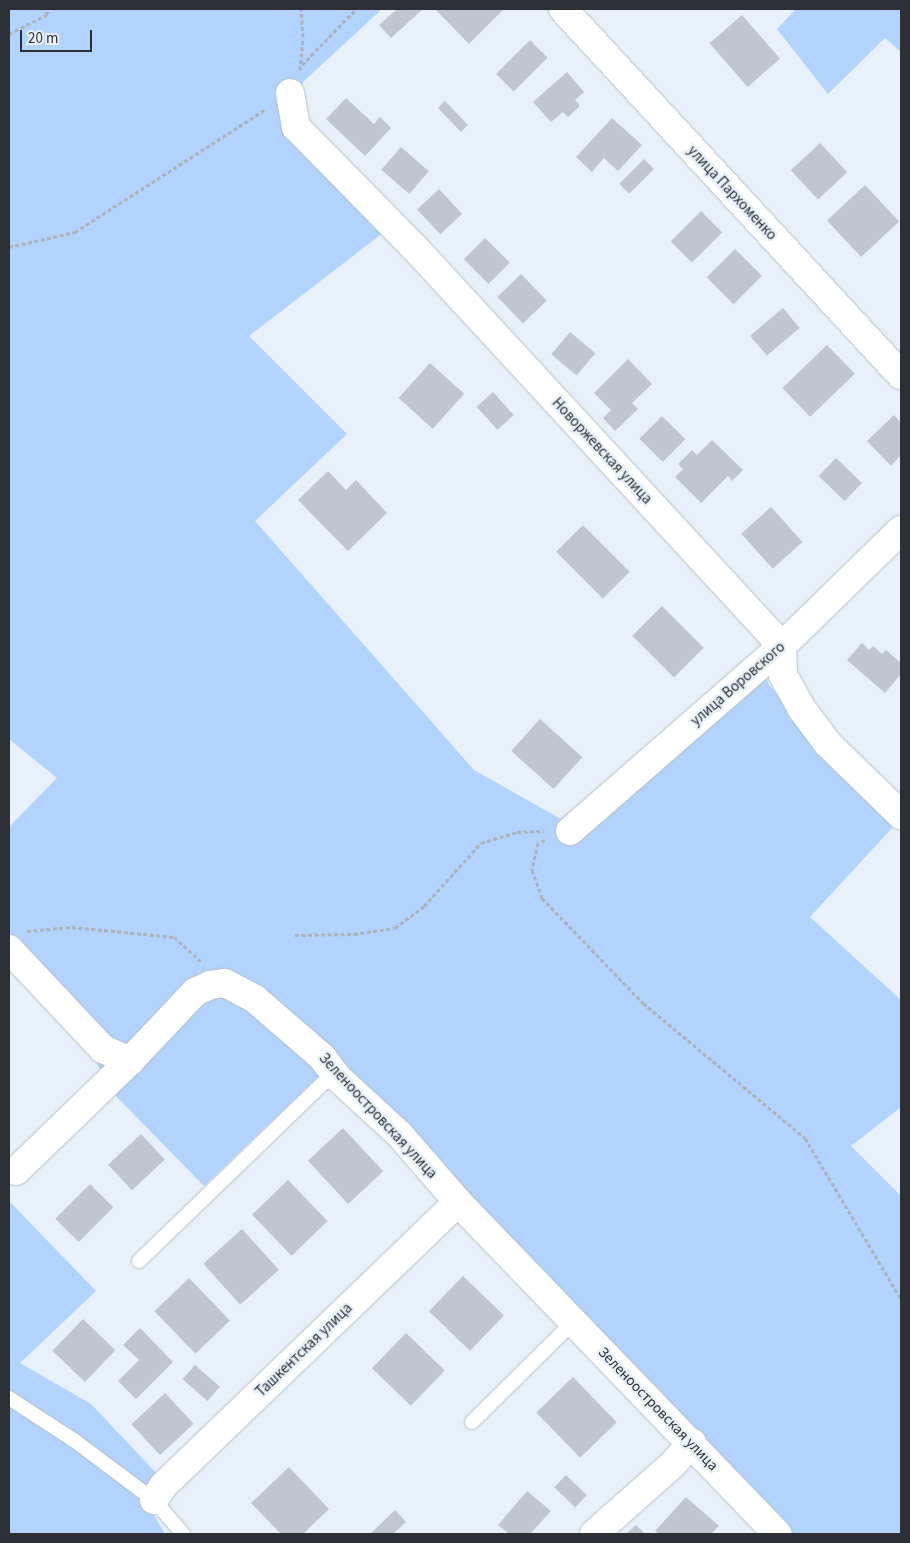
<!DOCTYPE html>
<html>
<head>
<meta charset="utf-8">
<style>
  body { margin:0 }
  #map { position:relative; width:910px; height:1543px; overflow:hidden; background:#e8f0f9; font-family:"Source Sans 3",sans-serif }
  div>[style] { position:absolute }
  .green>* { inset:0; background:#b2d3fd }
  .building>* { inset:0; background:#bfc6cf; transform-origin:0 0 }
  .path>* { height:3px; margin-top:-1.5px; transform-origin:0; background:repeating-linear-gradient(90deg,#acb2b9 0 4px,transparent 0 6.5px) }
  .roads { filter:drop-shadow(0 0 1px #b8c0c8) drop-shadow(0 0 1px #b8c0c8) }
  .lane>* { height:14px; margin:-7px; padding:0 7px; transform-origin:7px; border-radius:7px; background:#fff }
  .street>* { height:28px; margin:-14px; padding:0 14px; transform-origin:14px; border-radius:14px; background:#fff }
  span { translate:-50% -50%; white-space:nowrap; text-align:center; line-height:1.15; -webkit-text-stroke:5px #e8f0f9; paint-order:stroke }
  .street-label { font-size:15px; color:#2c2f33 }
  .frame { position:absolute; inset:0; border:10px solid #2c2f33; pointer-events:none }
  .scale { position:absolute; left:20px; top:30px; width:72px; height:22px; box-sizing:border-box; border:2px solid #2c2f33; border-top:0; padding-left:6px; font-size:15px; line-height:18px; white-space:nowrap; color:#2c2f33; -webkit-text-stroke:4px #e8f0f9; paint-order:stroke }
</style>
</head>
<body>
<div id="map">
  <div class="green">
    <div style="clip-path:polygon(9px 9px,382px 9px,303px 82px,295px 105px,384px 232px,249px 336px,347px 434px,255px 521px,474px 770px,561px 819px,759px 659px,769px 685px,893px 827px,810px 917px,901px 1000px,901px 1107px,851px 1146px,901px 1196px,901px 1534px,788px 1534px,354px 1076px,318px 1077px,204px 1186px,113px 1093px,96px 1062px,9px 966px,9px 827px,57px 778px,9px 739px)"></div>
    <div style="clip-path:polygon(796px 9px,901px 9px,901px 52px,885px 38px,828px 94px,777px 29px)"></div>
    <div style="clip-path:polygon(9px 1201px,96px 1291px,20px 1363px,91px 1404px,160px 1477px,146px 1501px,165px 1534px,9px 1534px)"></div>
  </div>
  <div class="building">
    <div style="clip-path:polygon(397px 9px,423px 9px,391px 38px,379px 25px)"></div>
    <div style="clip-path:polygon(435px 9px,501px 9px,503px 10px,469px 44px)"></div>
    <div style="left:742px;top:15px;width:58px;height:43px;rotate:49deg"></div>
    <div style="left:530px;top:40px;width:25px;height:48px;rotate:45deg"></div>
    <div style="clip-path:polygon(567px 72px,584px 92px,575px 100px,580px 106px,568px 117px,563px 112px,551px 122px,533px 102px)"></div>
    <div style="clip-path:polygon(346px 98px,374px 124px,380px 117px,391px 128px,365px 156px,326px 119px)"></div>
    <div style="left:445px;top:101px;width:33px;height:10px;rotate:46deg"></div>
    <div style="clip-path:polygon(612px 118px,642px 145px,618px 171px,604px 158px,592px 172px,576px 157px)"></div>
    <div style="left:820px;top:143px;width:40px;height:40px;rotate:47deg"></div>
    <div style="left:401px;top:147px;width:37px;height:30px;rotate:41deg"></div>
    <div style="left:644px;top:159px;width:14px;height:35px;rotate:45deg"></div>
    <div style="left:865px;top:185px;width:50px;height:52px;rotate:47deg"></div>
    <div style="left:439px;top:189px;width:34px;height:30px;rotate:47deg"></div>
    <div style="left:701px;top:211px;width:30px;height:43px;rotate:45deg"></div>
    <div style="left:485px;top:238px;width:35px;height:30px;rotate:45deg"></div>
    <div style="left:735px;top:249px;width:38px;height:40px;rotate:45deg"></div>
    <div style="left:521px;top:274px;width:37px;height:33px;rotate:46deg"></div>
    <div style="left:783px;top:308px;width:26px;height:43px;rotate:50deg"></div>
    <div style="left:570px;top:332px;width:33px;height:29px;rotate:40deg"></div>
    <div style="left:827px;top:345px;width:40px;height:62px;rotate:46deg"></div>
    <div style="clip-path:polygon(628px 359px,652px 384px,632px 403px,638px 409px,615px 431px,603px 418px,611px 410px,594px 393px)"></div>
    <div style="left:430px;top:363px;width:46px;height:47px;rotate:42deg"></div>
    <div style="left:493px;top:392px;width:31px;height:22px;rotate:48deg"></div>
    <div style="clip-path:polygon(894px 415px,901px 423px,901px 455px,891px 466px,867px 441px)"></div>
    <div style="left:662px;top:416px;width:33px;height:32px;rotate:45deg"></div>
    <div style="clip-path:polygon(712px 440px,743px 470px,732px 481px,728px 476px,701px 503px,675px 477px,683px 469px,678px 464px,692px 450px,697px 455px)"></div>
    <div style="left:836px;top:458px;width:36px;height:25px;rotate:44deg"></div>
    <div style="clip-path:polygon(328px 471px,346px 490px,356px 480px,387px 513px,348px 551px,298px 500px)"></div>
    <div style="left:771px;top:507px;width:47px;height:40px;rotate:48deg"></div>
    <div style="left:583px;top:525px;width:66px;height:38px;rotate:45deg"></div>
    <div style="left:662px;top:606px;width:59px;height:42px;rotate:45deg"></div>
    <div style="clip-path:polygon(862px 643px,869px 650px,873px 646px,882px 654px,886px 650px,901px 663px,901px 674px,885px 693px,847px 660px)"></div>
    <div style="left:540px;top:719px;width:57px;height:43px;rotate:42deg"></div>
    <div style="left:343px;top:1128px;width:59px;height:48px;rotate:47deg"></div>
    <div style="left:141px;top:1134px;width:35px;height:45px;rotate:47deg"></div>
    <div style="left:288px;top:1180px;width:57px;height:50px;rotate:46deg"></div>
    <div style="left:90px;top:1184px;width:33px;height:49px;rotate:45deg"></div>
    <div style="left:242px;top:1229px;width:55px;height:52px;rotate:48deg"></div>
    <div style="left:463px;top:1276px;width:57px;height:49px;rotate:44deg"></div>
    <div style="left:189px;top:1278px;width:59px;height:48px;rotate:46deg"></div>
    <div style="left:83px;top:1319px;width:45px;height:44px;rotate:44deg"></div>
    <div style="clip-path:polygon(140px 1328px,173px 1362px,136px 1399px,118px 1381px,139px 1360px,123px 1345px)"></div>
    <div style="left:406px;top:1333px;width:54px;height:49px;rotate:44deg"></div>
    <div style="left:195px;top:1365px;width:33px;height:19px;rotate:41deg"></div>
    <div style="left:573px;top:1377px;width:63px;height:51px;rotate:46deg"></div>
    <div style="left:165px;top:1393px;width:42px;height:46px;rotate:47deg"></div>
    <div style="clip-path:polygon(289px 1467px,329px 1509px,303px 1534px,281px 1534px,251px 1503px)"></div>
    <div style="left:566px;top:1475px;width:29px;height:17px;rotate:44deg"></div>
    <div style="clip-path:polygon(527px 1491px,551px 1511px,530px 1534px,509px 1534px,498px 1525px)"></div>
    <div style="clip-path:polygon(686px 1497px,719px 1526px,711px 1534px,659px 1534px,655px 1531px)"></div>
    <div style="clip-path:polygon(395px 1510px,406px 1522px,393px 1534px,370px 1534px)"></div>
    <div style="clip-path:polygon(636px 1525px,645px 1534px,626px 1534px)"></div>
  </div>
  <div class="path">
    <div style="left:9px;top:34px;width:42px;rotate:-27.2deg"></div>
    <div style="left:46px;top:15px;width:7px;rotate:-63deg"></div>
    <div style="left:302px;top:65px;width:78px;rotate:-46deg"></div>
    <div style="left:300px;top:70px;width:33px;rotate:-85deg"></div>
    <div style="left:303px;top:37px;width:28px;rotate:-94deg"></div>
    <div style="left:9px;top:247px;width:68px;rotate:-12.8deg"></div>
    <div style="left:75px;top:232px;width:227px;rotate:-32.8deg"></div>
    <div style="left:545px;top:840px;width:8px;rotate:157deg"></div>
    <div style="left:538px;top:843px;width:28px;rotate:103deg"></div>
    <div style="left:532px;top:870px;width:30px;rotate:70deg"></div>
    <div style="left:542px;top:898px;width:146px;rotate:46.1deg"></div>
    <div style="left:643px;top:1003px;width:211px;rotate:39.8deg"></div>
    <div style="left:805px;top:1138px;width:187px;rotate:59.2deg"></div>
    <div style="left:27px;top:931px;width:45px;rotate:-5.1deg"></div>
    <div style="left:72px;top:927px;width:102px;rotate:5.6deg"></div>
    <div style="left:174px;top:937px;width:36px;rotate:42deg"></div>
    <div style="left:295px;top:935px;width:59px;rotate:-1deg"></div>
    <div style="left:354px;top:934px;width:41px;rotate:-8.3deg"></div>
    <div style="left:395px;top:928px;width:36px;rotate:-37deg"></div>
    <div style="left:424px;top:906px;width:85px;rotate:-47.9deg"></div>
    <div style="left:481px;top:843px;width:38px;rotate:-17deg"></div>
    <div style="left:517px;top:832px;width:27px;rotate:-2deg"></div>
  </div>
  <div class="roads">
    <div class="lane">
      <div style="left:139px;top:1261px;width:255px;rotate:-44deg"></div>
      <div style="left:322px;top:1084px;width:17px;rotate:-25deg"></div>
      <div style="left:9px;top:1398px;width:79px;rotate:33.1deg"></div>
      <div style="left:75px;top:1441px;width:99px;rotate:36.8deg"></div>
      <div style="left:154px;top:1500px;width:45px;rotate:49.5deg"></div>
      <div style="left:472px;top:1422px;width:142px;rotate:-44.7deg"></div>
    </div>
    <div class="street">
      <div style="left:563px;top:9px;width:498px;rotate:47.3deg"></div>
      <div style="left:290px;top:93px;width:35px;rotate:80deg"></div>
      <div style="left:296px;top:127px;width:168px;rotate:45.5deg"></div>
      <div style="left:414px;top:247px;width:543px;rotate:47.31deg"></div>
      <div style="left:782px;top:646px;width:29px;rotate:88deg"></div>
      <div style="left:783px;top:675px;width:38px;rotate:61deg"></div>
      <div style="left:801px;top:708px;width:45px;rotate:53.1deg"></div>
      <div style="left:828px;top:744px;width:102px;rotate:44.2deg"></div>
      <div style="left:570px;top:831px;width:281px;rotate:-41.1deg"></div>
      <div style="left:782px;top:646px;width:166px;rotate:-44.3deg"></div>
      <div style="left:9px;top:949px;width:137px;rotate:46.8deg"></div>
      <div style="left:103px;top:1049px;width:30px;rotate:24deg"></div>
      <div style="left:16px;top:1171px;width:158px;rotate:-44deg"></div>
      <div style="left:130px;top:1061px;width:95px;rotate:-46.7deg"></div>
      <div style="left:195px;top:992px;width:17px;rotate:-25deg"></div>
      <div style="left:210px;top:985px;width:15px;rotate:-8deg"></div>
      <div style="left:225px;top:983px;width:34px;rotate:28deg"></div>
      <div style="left:255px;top:999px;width:89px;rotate:40.9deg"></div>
      <div style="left:322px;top:1057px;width:25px;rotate:53deg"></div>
      <div style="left:337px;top:1077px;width:86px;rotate:42.6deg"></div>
      <div style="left:400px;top:1135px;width:89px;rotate:49.1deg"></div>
      <div style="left:458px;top:1202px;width:461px;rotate:46.1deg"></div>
      <div style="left:154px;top:1500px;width:17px;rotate:-57deg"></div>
      <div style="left:163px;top:1486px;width:409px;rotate:-43.9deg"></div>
      <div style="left:594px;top:1534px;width:104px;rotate:-41.5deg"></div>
      <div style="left:672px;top:1465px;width:30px;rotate:-48deg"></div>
    </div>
  </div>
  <div class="street-label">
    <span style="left:732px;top:193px;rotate:47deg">улица Пархоменко</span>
    <span style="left:602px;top:451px;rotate:47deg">Новоржевская улица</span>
    <span style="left:738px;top:684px;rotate:-41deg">улица Воровского</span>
    <span style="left:378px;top:1116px;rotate:47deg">Зеленоостровская улица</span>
    <span style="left:304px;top:1350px;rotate:-44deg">Ташкентская улица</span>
    <span style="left:658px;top:1409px;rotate:46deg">Зеленоостровская улица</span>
  </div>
  <div class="frame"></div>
  <div class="scale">20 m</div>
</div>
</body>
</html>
